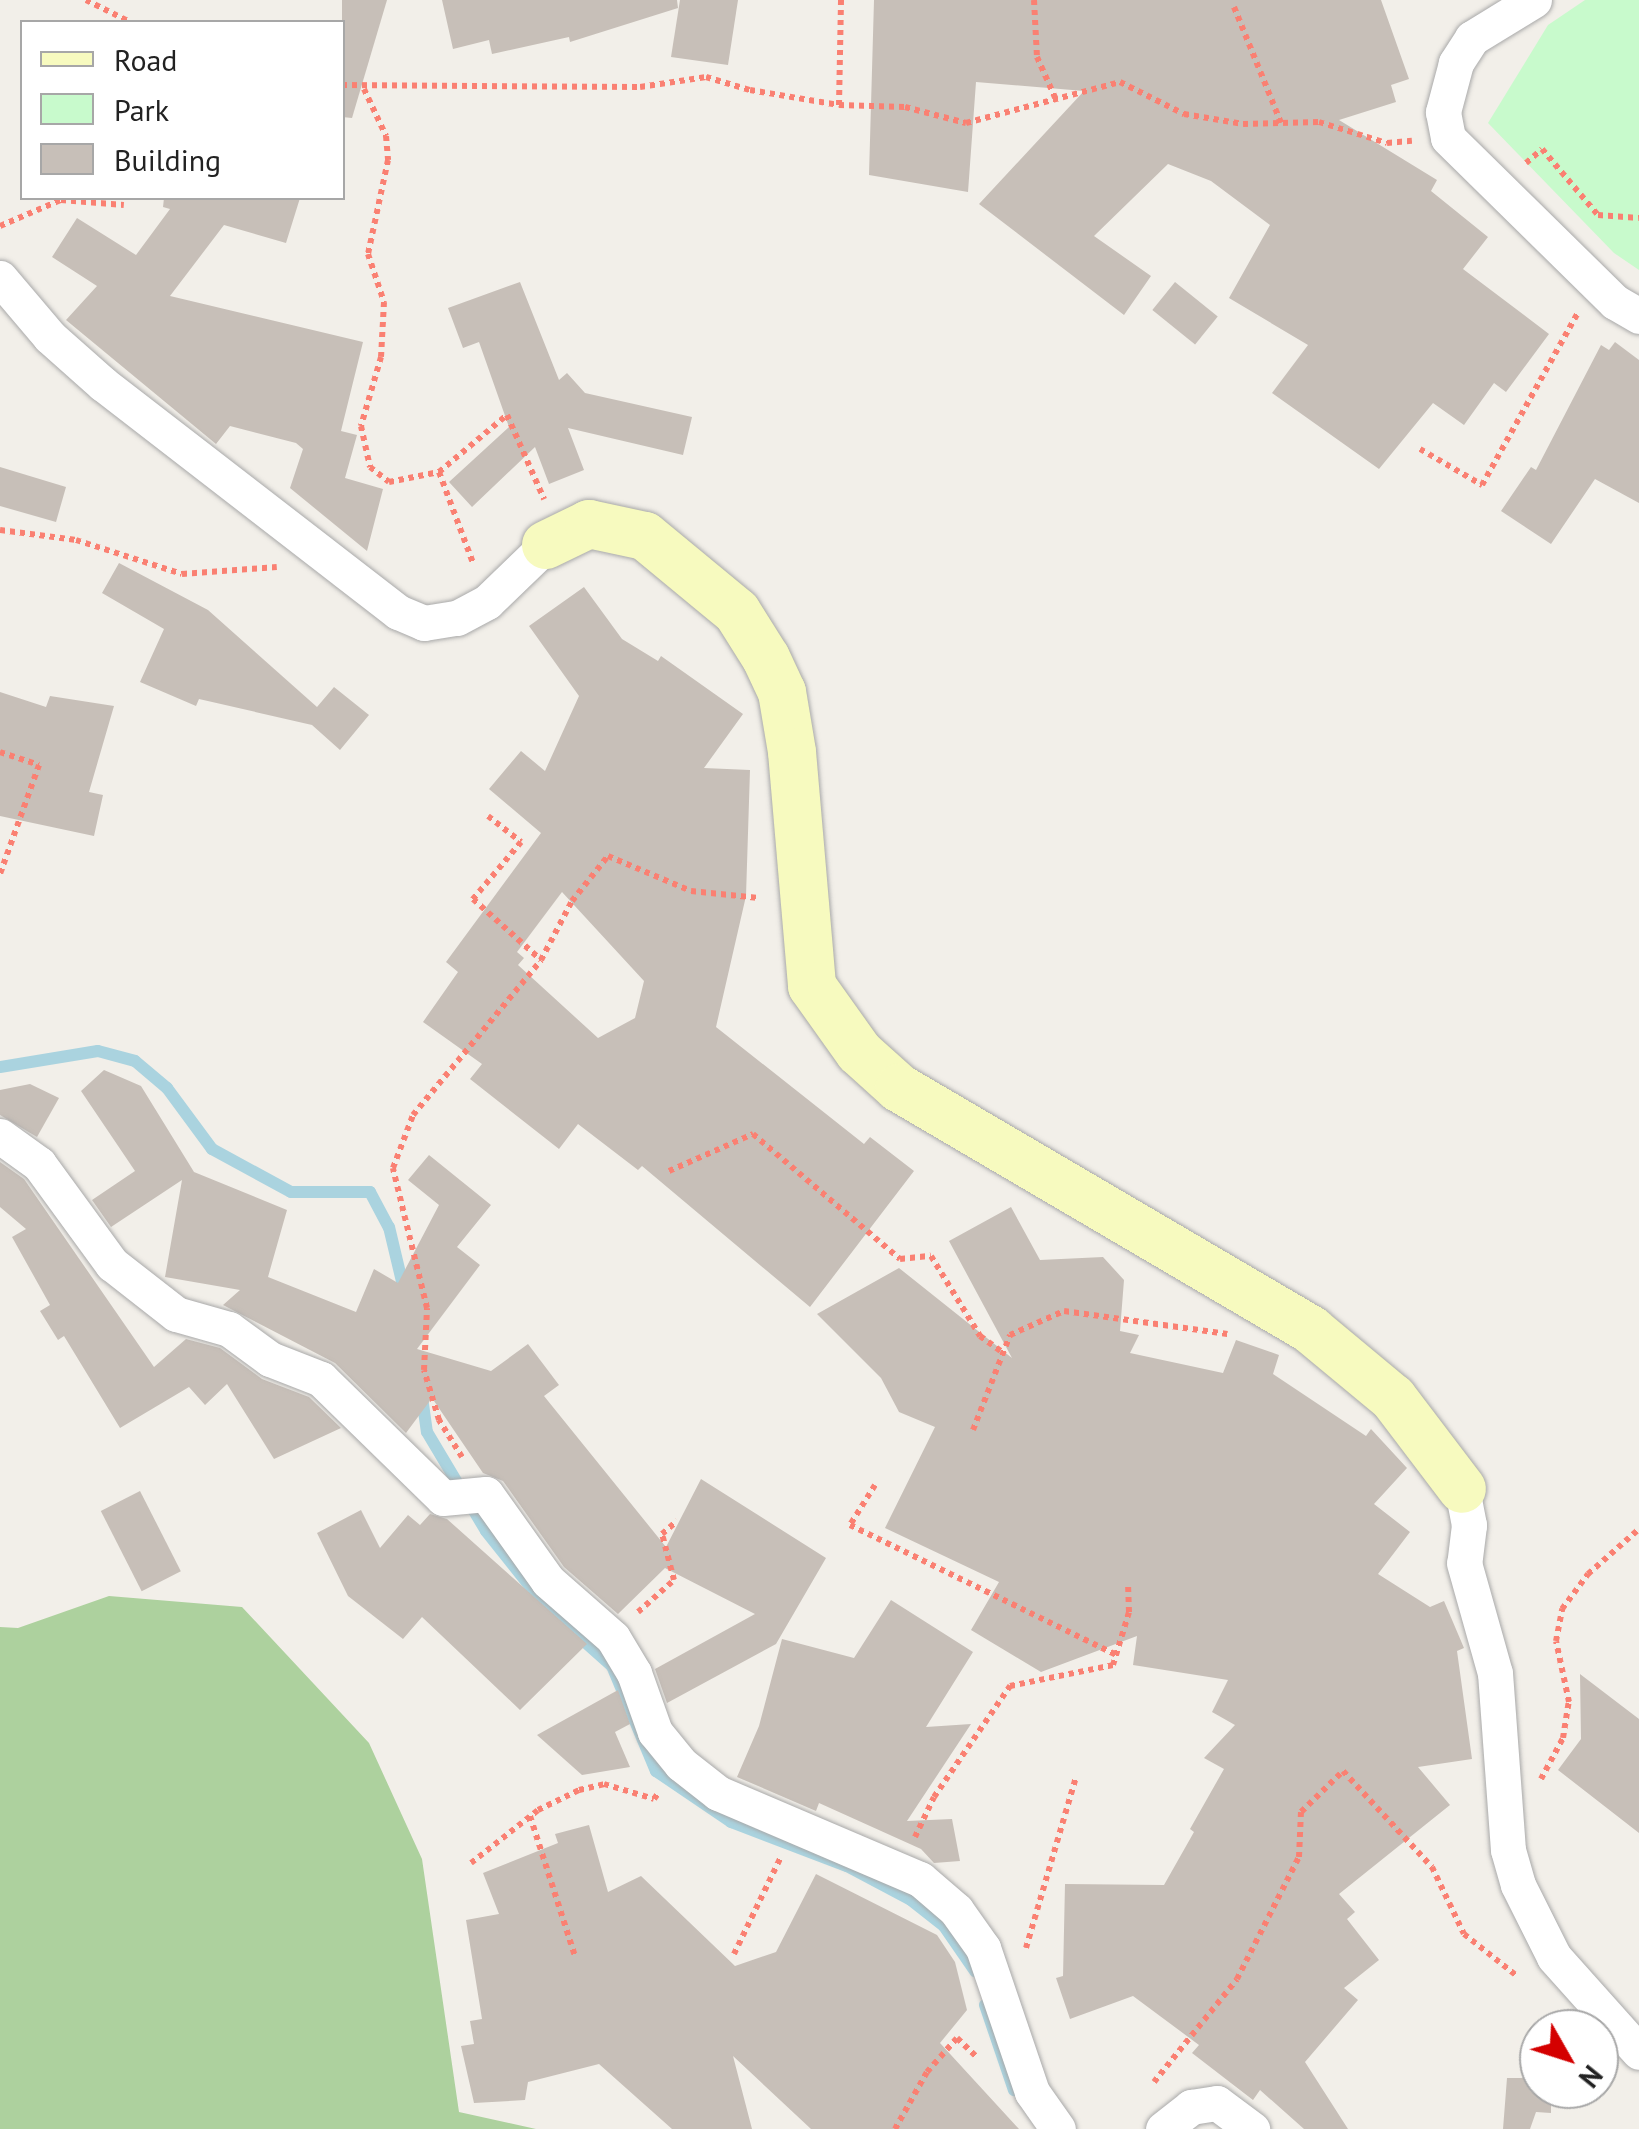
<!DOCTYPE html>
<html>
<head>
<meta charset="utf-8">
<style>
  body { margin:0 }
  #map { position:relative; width:1639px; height:2129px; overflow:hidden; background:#f2efe9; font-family:"PT Sans",sans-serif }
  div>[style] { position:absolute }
  .forest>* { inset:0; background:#add19e }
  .park>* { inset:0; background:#c8facc }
  .stream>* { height:12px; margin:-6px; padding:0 6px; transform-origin:6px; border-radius:6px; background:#aad3df }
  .building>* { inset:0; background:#c7bfb8; transform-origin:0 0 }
  .path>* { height:6px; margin-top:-3px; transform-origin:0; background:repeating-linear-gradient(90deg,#fa8072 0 5px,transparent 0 10px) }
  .roads { filter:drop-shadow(0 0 2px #a9a9a9) drop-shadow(0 0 2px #a9a9a9) }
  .street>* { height:35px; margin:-17.5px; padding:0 17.5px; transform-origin:17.5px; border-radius:17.5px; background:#fff }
  .secondary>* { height:48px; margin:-24px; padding:0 24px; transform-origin:24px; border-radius:24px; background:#f7fabf }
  span { translate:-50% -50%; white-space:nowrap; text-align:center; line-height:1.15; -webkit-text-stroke:10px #fff; paint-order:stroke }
  .legend { position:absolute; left:20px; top:20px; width:325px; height:180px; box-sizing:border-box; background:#fff; border:2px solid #a7a7a7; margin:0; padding:12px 18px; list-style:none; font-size:30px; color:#222 }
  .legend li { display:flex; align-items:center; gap:20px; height:50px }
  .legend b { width:50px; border:2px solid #a7a7a7 }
  .north { position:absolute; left:1519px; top:2009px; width:100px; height:100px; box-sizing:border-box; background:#fff; border:2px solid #a7a7a7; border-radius:50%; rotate:129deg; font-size:28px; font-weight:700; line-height:40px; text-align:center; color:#222 }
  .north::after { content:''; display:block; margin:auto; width:35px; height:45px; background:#d40000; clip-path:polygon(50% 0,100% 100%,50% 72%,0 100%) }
</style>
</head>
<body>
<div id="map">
  <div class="forest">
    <div style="clip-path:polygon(109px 1596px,242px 1607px,369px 1743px,422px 1859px,459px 2112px,536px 2129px,0 2129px,0 1627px,18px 1628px)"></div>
  </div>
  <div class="park">
    <div style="clip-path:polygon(1585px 0,1639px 0,1639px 270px,1614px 253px,1488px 123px,1548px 25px)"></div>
  </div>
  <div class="stream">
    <div style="left:0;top:1067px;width:99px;rotate:-9.3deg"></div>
    <div style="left:98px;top:1051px;width:38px;rotate:15deg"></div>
    <div style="left:135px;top:1061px;width:42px;rotate:40.2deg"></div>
    <div style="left:167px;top:1088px;width:76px;rotate:53.6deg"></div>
    <div style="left:212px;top:1149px;width:90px;rotate:28.6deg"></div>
    <div style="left:291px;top:1192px;width:79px"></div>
    <div style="left:370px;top:1192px;width:40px;rotate:62deg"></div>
    <div style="left:389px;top:1227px;width:69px;rotate:76.6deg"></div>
    <div style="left:422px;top:1397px;width:35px;rotate:82deg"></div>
    <div style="left:427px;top:1432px;width:115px;rotate:59.2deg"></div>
    <div style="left:486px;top:1531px;width:100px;rotate:51.5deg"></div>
    <div style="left:548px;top:1609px;width:86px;rotate:41.7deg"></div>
    <div style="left:612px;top:1666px;width:114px;rotate:67.3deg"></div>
    <div style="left:656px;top:1771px;width:91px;rotate:34.2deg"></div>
    <div style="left:731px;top:1822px;width:124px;rotate:20.8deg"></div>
    <div style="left:847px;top:1866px;width:72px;rotate:28deg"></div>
    <div style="left:911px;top:1900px;width:42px;rotate:38.2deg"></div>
    <div style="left:944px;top:1926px;width:55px;rotate:55.4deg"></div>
    <div style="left:985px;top:2005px;width:90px;rotate:71.2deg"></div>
  </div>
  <div class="building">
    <div style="clip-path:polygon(342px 0,387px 0,352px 118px,342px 117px)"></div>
    <div style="clip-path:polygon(442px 0,677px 0,678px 8px,570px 42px,569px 37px,492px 54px,489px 40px,453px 49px)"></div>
    <div style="clip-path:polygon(680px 0,738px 0,728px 65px,671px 57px)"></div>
    <div style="clip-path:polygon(874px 0,1381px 0,1409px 79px,1391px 85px,1396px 102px,1339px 120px,1437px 180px,1431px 191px,1488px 237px,1463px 269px,1549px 334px,1506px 392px,1494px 383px,1464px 425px,1433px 403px,1379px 469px,1272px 393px,1308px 345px,1229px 298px,1270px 225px,1211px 181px,1168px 164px,1094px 236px,1151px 276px,1124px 315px,979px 204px,1084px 91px,976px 82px,968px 192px,869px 175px)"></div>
    <div style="clip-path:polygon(164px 198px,300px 198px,286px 243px,224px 225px,170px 296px,363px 342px,341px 431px,357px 435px,345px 478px,383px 489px,367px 551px,290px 488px,303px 449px,296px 443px,230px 426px,216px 444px,66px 320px,97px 286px,52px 257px,77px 218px,136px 255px,170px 209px,163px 207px)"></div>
    <div style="clip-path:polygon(520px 282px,559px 380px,567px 373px,585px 393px,692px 417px,683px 455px,568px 428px,584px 470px,549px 484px,535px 447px,472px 507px,449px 482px,509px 427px,479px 342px,463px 348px,448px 308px)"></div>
    <div style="left:1175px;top:282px;width:55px;height:36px;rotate:39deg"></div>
    <div style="clip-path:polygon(1615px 342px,1639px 360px,1639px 503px,1595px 479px,1551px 544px,1501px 511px,1531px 467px,1536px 470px,1601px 345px,1609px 350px)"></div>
    <div style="clip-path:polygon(0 467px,66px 487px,56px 522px,0 506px)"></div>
    <div style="clip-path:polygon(119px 563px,208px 610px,317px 707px,334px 687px,369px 715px,340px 750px,312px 725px,199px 699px,196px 706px,140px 682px,164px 629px,102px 593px)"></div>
    <div style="clip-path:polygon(evenodd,584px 587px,622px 639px,658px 661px,661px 656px,743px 714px,704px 768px,750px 770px,746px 896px,716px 1027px,864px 1144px,870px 1137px,914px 1171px,810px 1307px,642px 1166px,638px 1170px,578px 1124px,559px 1149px,470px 1079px,482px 1064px,423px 1022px,458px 972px,446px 962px,541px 833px,489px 789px,521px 751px,545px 771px,579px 696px,529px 626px,584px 587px,562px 892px,644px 981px,635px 1018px,598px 1038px,518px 965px,524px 958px,517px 952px,562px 892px)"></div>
    <div style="clip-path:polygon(0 692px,46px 707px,50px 696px,114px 706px,89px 792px,103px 795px,94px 836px,0 816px)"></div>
    <div style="clip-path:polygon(104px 1070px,141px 1086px,194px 1172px,287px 1210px,268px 1277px,356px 1312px,374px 1269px,398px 1283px,439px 1205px,408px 1180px,429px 1155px,491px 1205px,457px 1247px,480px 1265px,417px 1349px,491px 1371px,528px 1344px,559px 1385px,544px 1396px,666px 1547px,701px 1479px,826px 1558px,776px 1644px,667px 1703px,655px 1669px,755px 1614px,665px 1568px,618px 1614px,564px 1567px,503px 1481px,483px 1473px,432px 1398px,406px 1433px,335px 1363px,223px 1305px,240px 1290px,165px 1277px,182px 1180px,111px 1227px,92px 1200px,135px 1171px,81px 1091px)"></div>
    <div style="clip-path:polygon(30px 1084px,59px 1098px,37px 1137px,0 1115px,0 1090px)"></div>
    <div style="clip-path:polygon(0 1162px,24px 1179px,154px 1367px,186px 1339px,220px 1348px,262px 1379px,309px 1397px,341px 1428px,274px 1459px,227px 1384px,205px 1405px,189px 1387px,120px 1428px,64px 1336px,58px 1340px,40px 1311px,50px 1305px,12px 1237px,26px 1229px,0 1207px)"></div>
    <div style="clip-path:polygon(1011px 1207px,1040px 1260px,1103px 1257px,1124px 1280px,1120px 1331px,1139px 1335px,1130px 1353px,1223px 1373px,1236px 1340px,1279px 1355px,1273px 1374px,1366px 1436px,1371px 1429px,1407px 1468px,1374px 1504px,1410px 1532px,1378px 1574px,1430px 1607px,1444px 1601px,1464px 1648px,1457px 1651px,1472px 1759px,1418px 1767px,1450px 1805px,1339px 1894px,1355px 1912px,1347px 1919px,1379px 1960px,1344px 1988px,1358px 2000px,1305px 2062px,1348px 2129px,1304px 2129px,1260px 2090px,1253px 2100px,1192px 2053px,1199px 2045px,1133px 1996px,1070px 2019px,1056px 1978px,1063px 1976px,1065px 1884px,1164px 1885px,1194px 1832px,1190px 1829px,1224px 1769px,1204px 1758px,1235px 1725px,1212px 1712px,1228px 1680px,1133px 1665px,1137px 1636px,1041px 1672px,971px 1630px,999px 1582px,885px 1528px,935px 1427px,899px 1412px,881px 1378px,817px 1314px,899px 1268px,1012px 1358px,949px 1241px)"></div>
    <div style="left:140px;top:1491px;width:90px;height:44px;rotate:63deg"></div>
    <div style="clip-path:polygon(361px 1510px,380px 1548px,408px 1515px,420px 1525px,430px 1514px,447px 1519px,587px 1644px,520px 1710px,422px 1617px,403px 1639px,348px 1596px,317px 1533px)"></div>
    <div style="clip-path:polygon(891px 1600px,973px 1652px,926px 1727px,971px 1724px,907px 1821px,952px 1819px,960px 1861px,934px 1863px,921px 1849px,819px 1803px,816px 1811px,737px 1777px,759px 1726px,782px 1639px,854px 1658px)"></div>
    <div style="clip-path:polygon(1580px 1674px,1639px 1719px,1639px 1833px,1558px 1770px,1581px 1739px)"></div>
    <div style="clip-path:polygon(618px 1690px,630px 1724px,615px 1732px,630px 1767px,582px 1775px,537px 1735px)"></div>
    <div style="clip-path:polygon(589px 1825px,608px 1892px,641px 1876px,735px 1966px,776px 1952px,816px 1874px,937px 1935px,955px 1962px,967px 2010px,940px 2043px,1019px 2129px,811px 2129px,733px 2056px,752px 2129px,672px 2129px,599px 2064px,528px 2082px,525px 2100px,474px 2103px,461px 2046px,474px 2044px,470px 2021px,482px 2019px,466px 1920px,499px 1914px,483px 1873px,558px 1843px,555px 1834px)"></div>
    <div style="clip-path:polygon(1507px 2078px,1539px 2078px,1539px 2089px,1551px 2089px,1551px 2113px,1536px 2112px,1530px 2129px,1503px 2129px)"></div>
  </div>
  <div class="path">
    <div style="left:86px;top:0;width:49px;rotate:26.6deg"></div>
    <div style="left:1034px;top:0;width:57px;rotate:87deg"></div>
    <div style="left:1037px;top:57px;width:49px;rotate:66deg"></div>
    <div style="left:1234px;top:7px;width:125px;rotate:67.9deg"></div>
    <div style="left:342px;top:85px;width:298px;rotate:0.4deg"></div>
    <div style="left:640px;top:87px;width:67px;rotate:-8.6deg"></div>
    <div style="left:706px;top:77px;width:46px;rotate:16.5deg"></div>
    <div style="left:750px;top:90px;width:90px;rotate:9.6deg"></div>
    <div style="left:839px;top:105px;width:66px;rotate:1.7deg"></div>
    <div style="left:905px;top:107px;width:63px;rotate:14.7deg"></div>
    <div style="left:966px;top:123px;width:159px;rotate:-14.9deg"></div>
    <div style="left:1120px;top:82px;width:72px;rotate:26.6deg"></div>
    <div style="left:1184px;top:114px;width:60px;rotate:9.6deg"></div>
    <div style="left:1243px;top:124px;width:76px;rotate:-1.5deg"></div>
    <div style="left:1319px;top:122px;width:71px;rotate:17.2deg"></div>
    <div style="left:1387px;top:143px;width:25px;rotate:-5deg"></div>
    <div style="left:364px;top:89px;width:52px;rotate:64.9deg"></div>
    <div style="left:386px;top:136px;width:24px;rotate:85deg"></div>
    <div style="left:388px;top:160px;width:96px;rotate:102deg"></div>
    <div style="left:368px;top:254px;width:51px;rotate:71.6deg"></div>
    <div style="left:384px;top:302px;width:55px;rotate:93.1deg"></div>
    <div style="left:381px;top:357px;width:72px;rotate:106.2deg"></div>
    <div style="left:361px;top:426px;width:42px;rotate:77.6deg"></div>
    <div style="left:370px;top:467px;width:24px;rotate:38deg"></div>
    <div style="left:389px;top:482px;width:51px;rotate:-11.3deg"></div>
    <div style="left:439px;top:472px;width:89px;rotate:-40deg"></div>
    <div style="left:507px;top:415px;width:92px;rotate:66.2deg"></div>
    <div style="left:839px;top:105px;width:105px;rotate:-88.9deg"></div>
    <div style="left:1526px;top:163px;width:21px;rotate:-41deg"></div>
    <div style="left:1542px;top:149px;width:87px;rotate:49.7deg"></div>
    <div style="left:1598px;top:215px;width:41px;rotate:4.2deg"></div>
    <div style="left:0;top:226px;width:66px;rotate:-23.1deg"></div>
    <div style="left:61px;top:200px;width:63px;rotate:4.5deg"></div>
    <div style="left:1420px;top:449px;width:72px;rotate:30.1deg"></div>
    <div style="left:1482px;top:485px;width:196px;rotate:-60.9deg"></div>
    <div style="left:439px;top:472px;width:97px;rotate:69.5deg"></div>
    <div style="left:0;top:530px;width:77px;rotate:7.5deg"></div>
    <div style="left:76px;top:540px;width:111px;rotate:17.8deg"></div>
    <div style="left:182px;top:574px;width:95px;rotate:-4.2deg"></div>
    <div style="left:0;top:752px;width:41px;rotate:18.4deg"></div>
    <div style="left:39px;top:765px;width:116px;rotate:109.7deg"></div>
    <div style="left:488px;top:816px;width:42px;rotate:38.2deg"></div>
    <div style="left:521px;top:842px;width:75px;rotate:130.1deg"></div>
    <div style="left:473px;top:899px;width:91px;rotate:41.9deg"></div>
    <div style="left:669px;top:1171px;width:92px;rotate:-23.8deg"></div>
    <div style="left:753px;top:1134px;width:193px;rotate:40.4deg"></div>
    <div style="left:900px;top:1259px;width:31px;rotate:-6deg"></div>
    <div style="left:931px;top:1256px;width:94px;rotate:58.5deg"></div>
    <div style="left:980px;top:1336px;width:29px;rotate:36deg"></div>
    <div style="left:973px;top:1430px;width:102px;rotate:-68.7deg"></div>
    <div style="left:1010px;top:1335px;width:59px;rotate:-24deg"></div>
    <div style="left:1064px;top:1311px;width:165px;rotate:8deg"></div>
    <div style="left:462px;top:1457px;width:44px;rotate:-121.9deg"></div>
    <div style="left:439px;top:1420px;width:52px;rotate:-106.7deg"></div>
    <div style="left:424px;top:1370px;width:62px;rotate:-87.2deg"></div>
    <div style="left:427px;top:1308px;width:144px;rotate:-103.7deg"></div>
    <div style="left:393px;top:1168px;width:57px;rotate:-69.3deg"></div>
    <div style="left:413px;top:1115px;width:201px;rotate:-50.4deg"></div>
    <div style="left:541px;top:960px;width:67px;rotate:-62.3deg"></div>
    <div style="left:572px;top:901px;width:58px;rotate:-51.3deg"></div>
    <div style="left:608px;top:856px;width:90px;rotate:22.9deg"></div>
    <div style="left:691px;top:891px;width:68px;rotate:5.9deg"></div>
    <div style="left:875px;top:1485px;width:47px;rotate:122deg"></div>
    <div style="left:850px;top:1525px;width:296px;rotate:26deg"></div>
    <div style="left:638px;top:1612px;width:48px;rotate:-41.6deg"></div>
    <div style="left:674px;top:1580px;width:48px;rotate:-104.6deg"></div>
    <div style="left:662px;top:1534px;width:20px;rotate:-41deg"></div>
    <div style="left:1541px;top:1779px;width:47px;rotate:-61.8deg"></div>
    <div style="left:1563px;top:1738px;width:36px;rotate:-81deg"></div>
    <div style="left:1569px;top:1702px;width:62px;rotate:-102deg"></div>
    <div style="left:1556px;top:1641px;width:33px;rotate:-79deg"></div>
    <div style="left:1562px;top:1609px;width:44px;rotate:-53.4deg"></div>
    <div style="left:1588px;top:1574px;width:68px;rotate:-41.4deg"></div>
    <div style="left:530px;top:1816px;width:147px;rotate:72.2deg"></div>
    <div style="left:915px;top:1837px;width:44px;rotate:-64.6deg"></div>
    <div style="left:934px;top:1797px;width:135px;rotate:-55.6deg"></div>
    <div style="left:1010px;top:1686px;width:105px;rotate:-11.5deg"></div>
    <div style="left:1113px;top:1665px;width:55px;rotate:-73.2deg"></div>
    <div style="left:1129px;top:1612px;width:29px;rotate:-92deg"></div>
    <div style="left:471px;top:1863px;width:85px;rotate:-38.3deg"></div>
    <div style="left:538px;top:1810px;width:46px;rotate:-26deg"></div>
    <div style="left:579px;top:1790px;width:26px;rotate:-13deg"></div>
    <div style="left:604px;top:1784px;width:52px;rotate:16.7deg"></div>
    <div style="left:654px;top:1799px;width:9px;rotate:-54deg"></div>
    <div style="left:1026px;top:1948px;width:178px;rotate:-73.7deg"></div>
    <div style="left:734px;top:1954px;width:106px;rotate:-64.2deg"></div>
    <div style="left:1154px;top:2082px;width:132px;rotate:-51.1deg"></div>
    <div style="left:1237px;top:1979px;width:137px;rotate:-63.1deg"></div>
    <div style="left:1299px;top:1857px;width:45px;rotate:-87.5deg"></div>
    <div style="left:1301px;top:1812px;width:59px;rotate:-44.3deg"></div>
    <div style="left:1343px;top:1771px;width:131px;rotate:47.2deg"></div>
    <div style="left:1432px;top:1867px;width:74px;rotate:64.5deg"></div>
    <div style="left:1464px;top:1934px;width:68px;rotate:38.4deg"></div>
    <div style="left:895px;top:2129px;width:65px;rotate:-60.7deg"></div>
    <div style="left:927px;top:2072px;width:45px;rotate:-48.6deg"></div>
    <div style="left:957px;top:2038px;width:28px;rotate:44deg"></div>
  </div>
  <div class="roads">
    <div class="street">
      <div style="left:1534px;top:0;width:73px;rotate:148.5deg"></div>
      <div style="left:1472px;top:38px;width:30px;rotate:123deg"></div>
      <div style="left:1456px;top:63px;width:51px;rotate:104.9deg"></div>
      <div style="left:1443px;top:112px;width:26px;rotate:79deg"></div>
      <div style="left:1448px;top:138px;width:234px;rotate:44.5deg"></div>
      <div style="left:1615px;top:302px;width:28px;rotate:30deg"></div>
      <div style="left:0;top:278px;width:77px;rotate:49.7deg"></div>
      <div style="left:50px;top:337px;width:71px;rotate:41.6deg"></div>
      <div style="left:103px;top:384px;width:373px;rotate:37.7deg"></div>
      <div style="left:398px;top:612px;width:28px;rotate:23deg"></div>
      <div style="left:424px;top:623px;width:33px;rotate:-9deg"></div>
      <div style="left:457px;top:618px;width:34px;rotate:-28deg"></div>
      <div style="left:487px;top:602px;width:82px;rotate:-44deg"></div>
      <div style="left:0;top:1136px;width:48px;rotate:35.7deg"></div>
      <div style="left:39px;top:1164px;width:124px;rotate:53.9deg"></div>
      <div style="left:112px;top:1264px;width:81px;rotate:38deg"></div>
      <div style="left:176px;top:1314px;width:55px;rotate:15.8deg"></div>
      <div style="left:229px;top:1329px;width:51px;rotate:36.2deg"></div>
      <div style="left:270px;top:1359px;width:55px;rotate:21.4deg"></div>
      <div style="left:321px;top:1379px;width:170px;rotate:44.3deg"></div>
      <div style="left:443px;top:1498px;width:43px;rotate:-5.3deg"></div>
      <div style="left:486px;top:1494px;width:107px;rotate:54.5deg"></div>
      <div style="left:548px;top:1581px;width:86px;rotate:41.2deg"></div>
      <div style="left:613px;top:1638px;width:41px;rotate:59deg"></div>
      <div style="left:634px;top:1673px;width:63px;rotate:70.4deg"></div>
      <div style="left:655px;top:1732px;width:41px;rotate:50.9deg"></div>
      <div style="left:681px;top:1764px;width:47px;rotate:38.1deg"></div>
      <div style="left:718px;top:1793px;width:220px;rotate:23.1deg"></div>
      <div style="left:920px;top:1879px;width:48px;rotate:40.7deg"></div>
      <div style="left:956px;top:1910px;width:47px;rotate:54.6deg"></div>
      <div style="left:983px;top:1948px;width:152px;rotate:71.2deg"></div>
      <div style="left:1032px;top:2092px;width:45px;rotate:54.9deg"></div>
      <div style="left:1462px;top:1489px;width:37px;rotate:79deg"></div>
      <div style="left:1469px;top:1525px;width:38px;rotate:97deg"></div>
      <div style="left:1464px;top:1563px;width:114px;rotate:74.3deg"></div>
      <div style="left:1495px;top:1673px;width:177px;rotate:85.8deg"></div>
      <div style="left:1508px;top:1850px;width:36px;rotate:74deg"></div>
      <div style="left:1518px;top:1885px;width:80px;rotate:63.4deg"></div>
      <div style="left:1554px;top:1957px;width:127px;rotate:48.2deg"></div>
      <div style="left:1163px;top:2129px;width:36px;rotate:-38deg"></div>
      <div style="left:1191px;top:2107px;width:26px;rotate:-9deg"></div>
      <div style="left:1217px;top:2103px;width:44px;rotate:36.6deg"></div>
    </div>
    <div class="secondary">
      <div style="left:546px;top:545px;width:48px;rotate:-26deg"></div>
      <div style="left:589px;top:524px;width:57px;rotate:12.1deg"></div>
      <div style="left:645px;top:536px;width:119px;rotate:39.6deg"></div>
      <div style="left:737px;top:612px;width:54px;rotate:57.8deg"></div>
      <div style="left:766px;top:658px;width:38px;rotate:65deg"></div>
      <div style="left:782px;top:692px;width:61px;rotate:80.5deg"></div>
      <div style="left:792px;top:752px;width:235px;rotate:85.1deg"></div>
      <div style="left:812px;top:986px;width:81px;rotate:54.5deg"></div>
      <div style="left:859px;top:1052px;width:54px;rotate:42deg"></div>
      <div style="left:899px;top:1088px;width:478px;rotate:30.4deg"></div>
      <div style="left:1311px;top:1330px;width:107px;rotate:39.7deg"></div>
      <div style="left:1393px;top:1398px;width:114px;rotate:52.8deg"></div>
    </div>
  </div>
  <ul class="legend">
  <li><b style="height:12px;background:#f7fabf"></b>Road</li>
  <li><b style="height:28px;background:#c8facc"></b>Park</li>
  <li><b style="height:28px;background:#c7bfb8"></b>Building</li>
  </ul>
  <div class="north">N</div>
</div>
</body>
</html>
